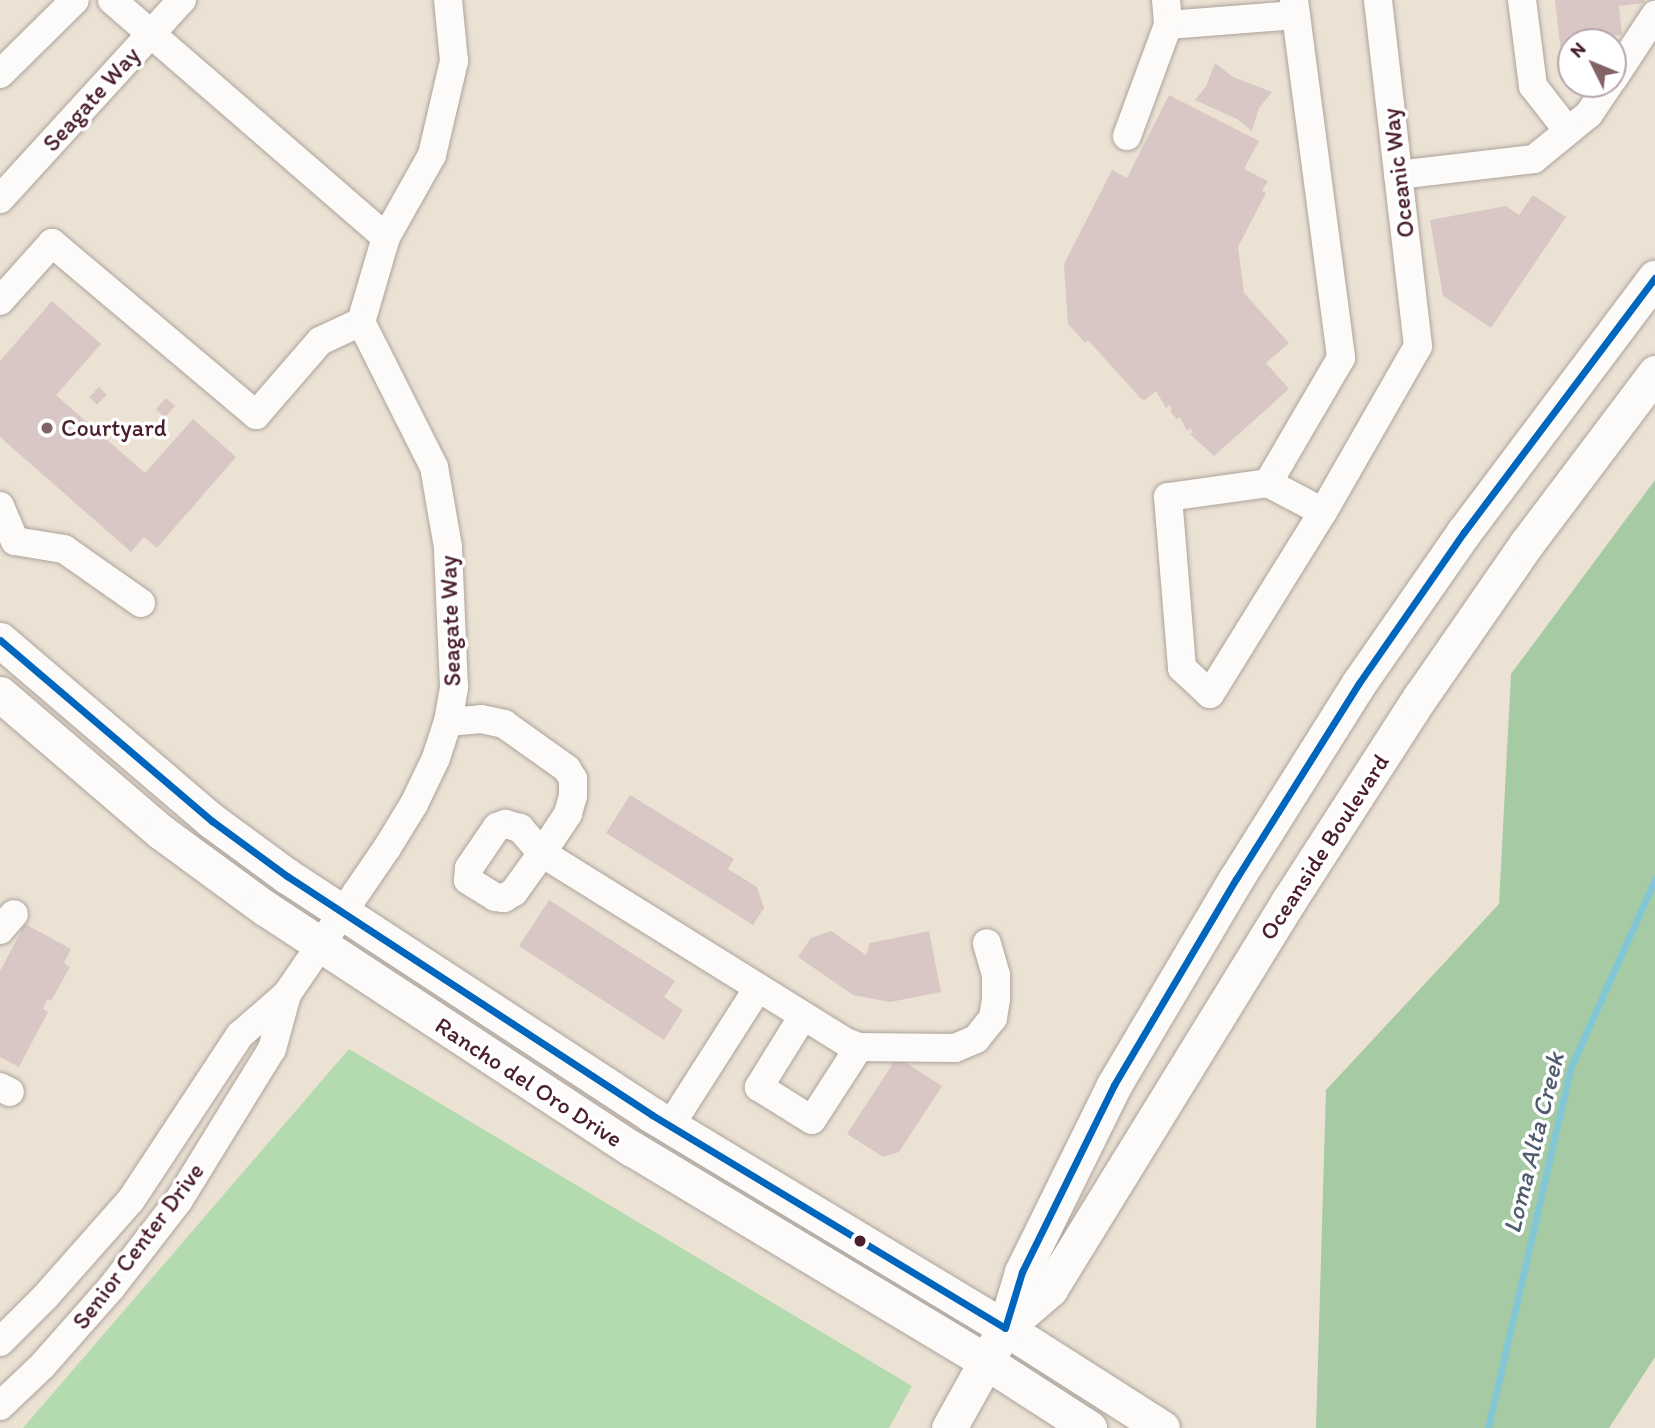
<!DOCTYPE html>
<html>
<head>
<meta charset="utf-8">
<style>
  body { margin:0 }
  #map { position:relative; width:1655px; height:1428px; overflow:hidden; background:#ebe2d4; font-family:Itim,sans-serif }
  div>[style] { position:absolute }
  .green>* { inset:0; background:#b4dab0 }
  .forest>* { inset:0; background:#a6caa4 }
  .stream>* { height:7px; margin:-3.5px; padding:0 3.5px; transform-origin:3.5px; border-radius:3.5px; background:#83c7d5 }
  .building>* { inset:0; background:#d9c7c6; transform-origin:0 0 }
  .roads { filter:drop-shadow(0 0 2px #ada39c) drop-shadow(0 0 2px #ada39c) }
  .minor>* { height:28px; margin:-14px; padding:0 14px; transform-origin:14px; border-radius:14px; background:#fcfbf9 }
  .major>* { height:35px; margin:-17.5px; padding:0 17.5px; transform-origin:17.5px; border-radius:17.5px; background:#fcfbf9 }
  .bus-1>* { height:7px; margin:-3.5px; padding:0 3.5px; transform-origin:3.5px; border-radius:3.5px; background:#0065bd }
  .dots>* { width:19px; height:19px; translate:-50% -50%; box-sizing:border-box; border:4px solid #fff; border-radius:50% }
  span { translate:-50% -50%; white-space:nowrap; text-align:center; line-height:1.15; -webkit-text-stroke:7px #fff; paint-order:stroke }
  .street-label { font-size:24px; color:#4a1f2b }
  .poi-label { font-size:24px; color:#4a1f2b }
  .left { translate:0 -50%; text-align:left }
  .water-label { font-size:26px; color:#4f5d6f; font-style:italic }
  .north { position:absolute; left:1557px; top:28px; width:70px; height:70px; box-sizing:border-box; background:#fff; border:2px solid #b7a5aa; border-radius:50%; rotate:313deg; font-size:19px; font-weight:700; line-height:28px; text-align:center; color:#4a1f2b }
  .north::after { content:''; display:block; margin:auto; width:24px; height:32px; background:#826366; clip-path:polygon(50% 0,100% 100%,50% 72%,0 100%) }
</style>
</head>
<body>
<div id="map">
  <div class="green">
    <div style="clip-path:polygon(349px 1049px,912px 1386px,889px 1428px,23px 1428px)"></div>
  </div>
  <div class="forest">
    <div style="clip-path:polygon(1655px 480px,1655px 1357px,1609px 1428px,1316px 1428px,1326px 1090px,1499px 904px,1511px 674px)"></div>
  </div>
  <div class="stream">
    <div style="left:1488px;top:1428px;width:368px;rotate:-77.1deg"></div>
    <div style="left:1570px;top:1069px;width:208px;rotate:-65.9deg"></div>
  </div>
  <div class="building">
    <div style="clip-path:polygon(1555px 0,1644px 0,1644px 3px,1619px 6px,1622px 35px,1602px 37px,1603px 42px,1571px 42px,1571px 70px,1563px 71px)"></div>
    <div style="clip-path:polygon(1215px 63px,1233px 77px,1272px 92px,1259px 108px,1252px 131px,1237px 119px,1195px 100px,1206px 86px)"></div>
    <div style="clip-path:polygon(1169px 95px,1259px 141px,1244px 169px,1268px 181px,1262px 191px,1266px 193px,1238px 247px,1244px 293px,1289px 343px,1266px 363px,1289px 389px,1214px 456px,1190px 434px,1193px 432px,1190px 428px,1187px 431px,1180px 417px,1177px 419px,1170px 411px,1172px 409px,1169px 405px,1166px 408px,1156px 391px,1145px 400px,1141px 399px,1088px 340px,1085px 343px,1068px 324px,1064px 264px,1112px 170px,1127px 178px)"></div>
    <div style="clip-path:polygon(1533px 195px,1566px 217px,1491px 328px,1443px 296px,1430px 220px,1506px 206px,1519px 215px)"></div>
    <div style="clip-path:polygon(52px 301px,101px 344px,56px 395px,145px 473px,193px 419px,236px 457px,157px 548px,144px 537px,131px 552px,0 437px,0 361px)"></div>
    <div style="left:99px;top:387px;width:11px;height:14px;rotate:45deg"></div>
    <div style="left:166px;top:398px;width:12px;height:15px;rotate:42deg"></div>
    <div style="clip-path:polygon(630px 795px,734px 859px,728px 869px,757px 887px,764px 908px,753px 925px,606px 833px)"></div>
    <div style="clip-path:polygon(549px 900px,675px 981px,664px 997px,683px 1010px,664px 1040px,519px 946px)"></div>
    <div style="clip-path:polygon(25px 924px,71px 949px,64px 963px,70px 967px,51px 1001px,47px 999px,43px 1009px,48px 1012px,19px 1067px,0 1057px,0 971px)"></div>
    <div style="clip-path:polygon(831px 931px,866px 955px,870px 943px,929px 931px,941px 992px,890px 1002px,853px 995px,798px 957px,811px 938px)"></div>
    <div style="clip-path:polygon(897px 1057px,942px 1086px,899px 1152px,883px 1157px,847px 1134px)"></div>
  </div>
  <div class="roads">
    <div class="minor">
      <div style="left:112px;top:0;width:362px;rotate:40.9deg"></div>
      <div style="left:1166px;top:0;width:25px;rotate:85deg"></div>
      <div style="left:1168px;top:25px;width:128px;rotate:-4.5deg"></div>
      <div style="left:1296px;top:15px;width:15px;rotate:-98deg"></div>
      <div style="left:1522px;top:0;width:87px;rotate:82.7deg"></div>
      <div style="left:1533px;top:86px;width:57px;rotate:52.1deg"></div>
      <div style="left:1296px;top:15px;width:346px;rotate:82.5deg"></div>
      <div style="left:1341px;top:358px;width:145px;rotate:120.3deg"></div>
      <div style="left:1268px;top:483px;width:101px;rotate:172deg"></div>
      <div style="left:1168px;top:497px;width:172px;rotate:85.3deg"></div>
      <div style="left:1182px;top:668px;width:38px;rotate:43deg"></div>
      <div style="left:1210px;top:694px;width:214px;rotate:-58.2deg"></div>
      <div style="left:1323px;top:512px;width:191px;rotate:-60.2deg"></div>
      <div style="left:1418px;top:346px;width:348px;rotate:-96.6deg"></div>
      <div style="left:0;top:74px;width:105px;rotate:-44.6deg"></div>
      <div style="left:1613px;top:79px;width:77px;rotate:-56.7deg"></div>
      <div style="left:1127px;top:136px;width:118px;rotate:-69.7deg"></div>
      <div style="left:1398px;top:175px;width:137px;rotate:-6.7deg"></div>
      <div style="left:1534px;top:159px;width:71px;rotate:-39.3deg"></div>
      <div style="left:1589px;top:114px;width:36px;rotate:-56deg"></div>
      <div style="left:0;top:199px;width:270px;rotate:-47.6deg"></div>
      <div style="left:0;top:301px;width:78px;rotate:-48.1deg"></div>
      <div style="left:52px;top:243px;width:267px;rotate:40.1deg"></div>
      <div style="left:256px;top:415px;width:98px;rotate:-49.1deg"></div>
      <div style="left:320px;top:341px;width:45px;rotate:-24.9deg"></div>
      <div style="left:361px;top:322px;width:89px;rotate:-73.6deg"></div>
      <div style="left:386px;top:237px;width:94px;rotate:-60.7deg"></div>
      <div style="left:432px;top:155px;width:97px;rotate:-76.8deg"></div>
      <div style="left:454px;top:61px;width:61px;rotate:-95.6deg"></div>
      <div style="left:1268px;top:483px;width:62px;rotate:27.8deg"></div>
      <div style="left:0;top:506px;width:38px;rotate:67deg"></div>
      <div style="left:15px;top:541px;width:50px;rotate:9.3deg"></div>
      <div style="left:64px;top:549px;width:94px;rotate:35deg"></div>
      <div style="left:448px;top:722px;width:33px;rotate:-5deg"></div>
      <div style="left:481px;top:719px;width:24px;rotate:12deg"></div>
      <div style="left:504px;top:724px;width:77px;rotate:35.5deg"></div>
      <div style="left:567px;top:769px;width:12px;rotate:59deg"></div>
      <div style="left:573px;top:779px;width:17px;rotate:90deg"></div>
      <div style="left:573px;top:796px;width:19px;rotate:106deg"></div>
      <div style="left:568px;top:814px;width:47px;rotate:123.7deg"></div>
      <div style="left:542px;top:853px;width:48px;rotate:125.7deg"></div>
      <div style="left:514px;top:892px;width:12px;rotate:149deg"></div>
      <div style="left:504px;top:898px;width:9px;rotate:-174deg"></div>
      <div style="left:495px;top:897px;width:32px;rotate:-148deg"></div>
      <div style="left:468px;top:880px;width:12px;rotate:-85deg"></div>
      <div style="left:469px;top:868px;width:50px;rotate:-55.7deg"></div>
      <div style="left:497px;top:827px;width:9px;rotate:-21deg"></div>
      <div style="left:505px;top:824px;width:16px;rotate:15deg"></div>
      <div style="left:520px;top:828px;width:33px;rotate:49deg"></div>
      <div style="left:542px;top:853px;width:358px;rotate:31.9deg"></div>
      <div style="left:846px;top:1042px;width:14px;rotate:21deg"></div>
      <div style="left:859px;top:1047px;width:96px;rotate:0.6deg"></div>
      <div style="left:955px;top:1048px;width:23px;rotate:-23deg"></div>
      <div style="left:976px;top:1039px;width:27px;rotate:-51deg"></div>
      <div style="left:993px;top:1018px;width:20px;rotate:-81deg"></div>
      <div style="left:996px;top:998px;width:23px;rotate:-90deg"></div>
      <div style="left:996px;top:975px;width:33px;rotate:-106deg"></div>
      <div style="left:0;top:930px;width:21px;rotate:-49deg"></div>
      <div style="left:803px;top:1016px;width:84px;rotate:121.8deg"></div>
      <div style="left:759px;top:1087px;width:62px;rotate:31.9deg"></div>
      <div style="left:812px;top:1120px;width:87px;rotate:-57.2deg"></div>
      <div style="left:0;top:1087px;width:11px;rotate:27deg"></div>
      <div style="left:670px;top:1126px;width:164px;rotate:-57.5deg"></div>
      <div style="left:0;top:1342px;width:65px;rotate:-45deg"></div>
      <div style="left:46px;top:1296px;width:128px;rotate:-48.5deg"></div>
      <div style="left:131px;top:1200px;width:198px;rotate:-56.6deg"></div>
      <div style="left:240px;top:1035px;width:62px;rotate:-41.1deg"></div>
      <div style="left:287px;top:994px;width:177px;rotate:-55.6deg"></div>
      <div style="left:387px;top:848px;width:52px;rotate:-58.5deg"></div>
      <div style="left:414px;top:804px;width:51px;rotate:-64.4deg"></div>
      <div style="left:436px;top:758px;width:38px;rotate:-72deg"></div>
      <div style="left:448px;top:722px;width:36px;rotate:-80deg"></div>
      <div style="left:454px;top:687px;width:140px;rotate:-92.5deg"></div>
      <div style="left:448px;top:547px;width:81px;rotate:-99.9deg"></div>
      <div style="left:434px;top:467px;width:162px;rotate:-116.7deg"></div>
      <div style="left:0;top:1406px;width:59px;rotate:-43.6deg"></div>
      <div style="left:43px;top:1365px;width:103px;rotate:-48.6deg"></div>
      <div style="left:111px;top:1288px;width:111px;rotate:-52.3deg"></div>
      <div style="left:179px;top:1200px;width:177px;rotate:-58.4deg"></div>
      <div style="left:272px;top:1049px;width:57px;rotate:-74.7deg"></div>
    </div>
    <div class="major">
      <div style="left:0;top:640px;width:279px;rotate:40.5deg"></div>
      <div style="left:212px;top:821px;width:93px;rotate:36.3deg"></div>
      <div style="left:287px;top:876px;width:436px;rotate:33.2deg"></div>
      <div style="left:652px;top:1115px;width:412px;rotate:31.1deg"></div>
      <div style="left:1005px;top:1328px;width:186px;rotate:32.5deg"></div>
      <div style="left:0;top:694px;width:212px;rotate:40.6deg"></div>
      <div style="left:161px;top:832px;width:129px;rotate:36.2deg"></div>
      <div style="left:265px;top:908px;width:438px;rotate:33.3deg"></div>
      <div style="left:631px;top:1148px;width:413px;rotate:31deg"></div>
      <div style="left:985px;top:1361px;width:124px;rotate:32.8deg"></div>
      <div style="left:1005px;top:1328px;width:60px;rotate:-40.9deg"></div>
      <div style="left:1050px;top:1289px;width:454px;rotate:-58.4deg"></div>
      <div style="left:1288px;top:902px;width:245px;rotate:-57.2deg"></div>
      <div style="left:1421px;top:696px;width:186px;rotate:-55.3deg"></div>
      <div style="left:1527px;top:543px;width:213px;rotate:-53deg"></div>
      <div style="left:949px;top:1428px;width:115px;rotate:-60.8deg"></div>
      <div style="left:1005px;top:1328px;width:59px;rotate:-73.1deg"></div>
      <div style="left:1022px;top:1272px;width:208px;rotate:-63.8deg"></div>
      <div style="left:1114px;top:1085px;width:239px;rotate:-59.4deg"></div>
      <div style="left:1236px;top:879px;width:231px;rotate:-57.9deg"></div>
      <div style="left:1359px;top:683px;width:184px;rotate:-55.2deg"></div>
      <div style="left:1464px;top:532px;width:318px;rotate:-53.1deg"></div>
    </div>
  </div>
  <div class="bus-1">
    <div style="left:0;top:640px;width:279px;rotate:40.5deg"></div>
    <div style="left:212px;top:821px;width:93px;rotate:36.3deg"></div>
    <div style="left:287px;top:876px;width:436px;rotate:33.2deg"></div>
    <div style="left:652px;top:1115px;width:412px;rotate:31.1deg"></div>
    <div style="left:1005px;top:1328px;width:59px;rotate:-73.1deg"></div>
    <div style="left:1022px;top:1272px;width:208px;rotate:-63.8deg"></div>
    <div style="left:1114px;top:1085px;width:239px;rotate:-59.4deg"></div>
    <div style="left:1236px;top:879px;width:231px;rotate:-57.9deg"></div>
    <div style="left:1359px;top:683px;width:184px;rotate:-55.2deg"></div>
    <div style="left:1464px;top:532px;width:318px;rotate:-53.1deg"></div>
  </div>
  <div class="dots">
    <div style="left:47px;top:428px;background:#826366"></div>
    <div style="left:860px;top:1241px;background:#4a1f2b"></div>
  </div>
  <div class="street-label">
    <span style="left:91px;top:99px;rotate:-48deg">Seagate Way</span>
    <span style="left:1398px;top:173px;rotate:-97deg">Oceanic Way</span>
    <span style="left:450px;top:621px;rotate:-92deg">Seagate Way</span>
    <span style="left:1324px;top:847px;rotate:-57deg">Oceanside Boulevard</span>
    <span style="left:529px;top:1082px;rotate:33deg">Rancho del Oro Drive</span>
    <span style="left:138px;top:1246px;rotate:-53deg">Senior Center Drive</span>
  </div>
  <div class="poi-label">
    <span class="left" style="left:61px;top:428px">Courtyard</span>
  </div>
  <div class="water-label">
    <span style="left:1534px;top:1143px;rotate:-76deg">Loma Alta Creek</span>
  </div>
  <div class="north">N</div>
</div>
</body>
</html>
